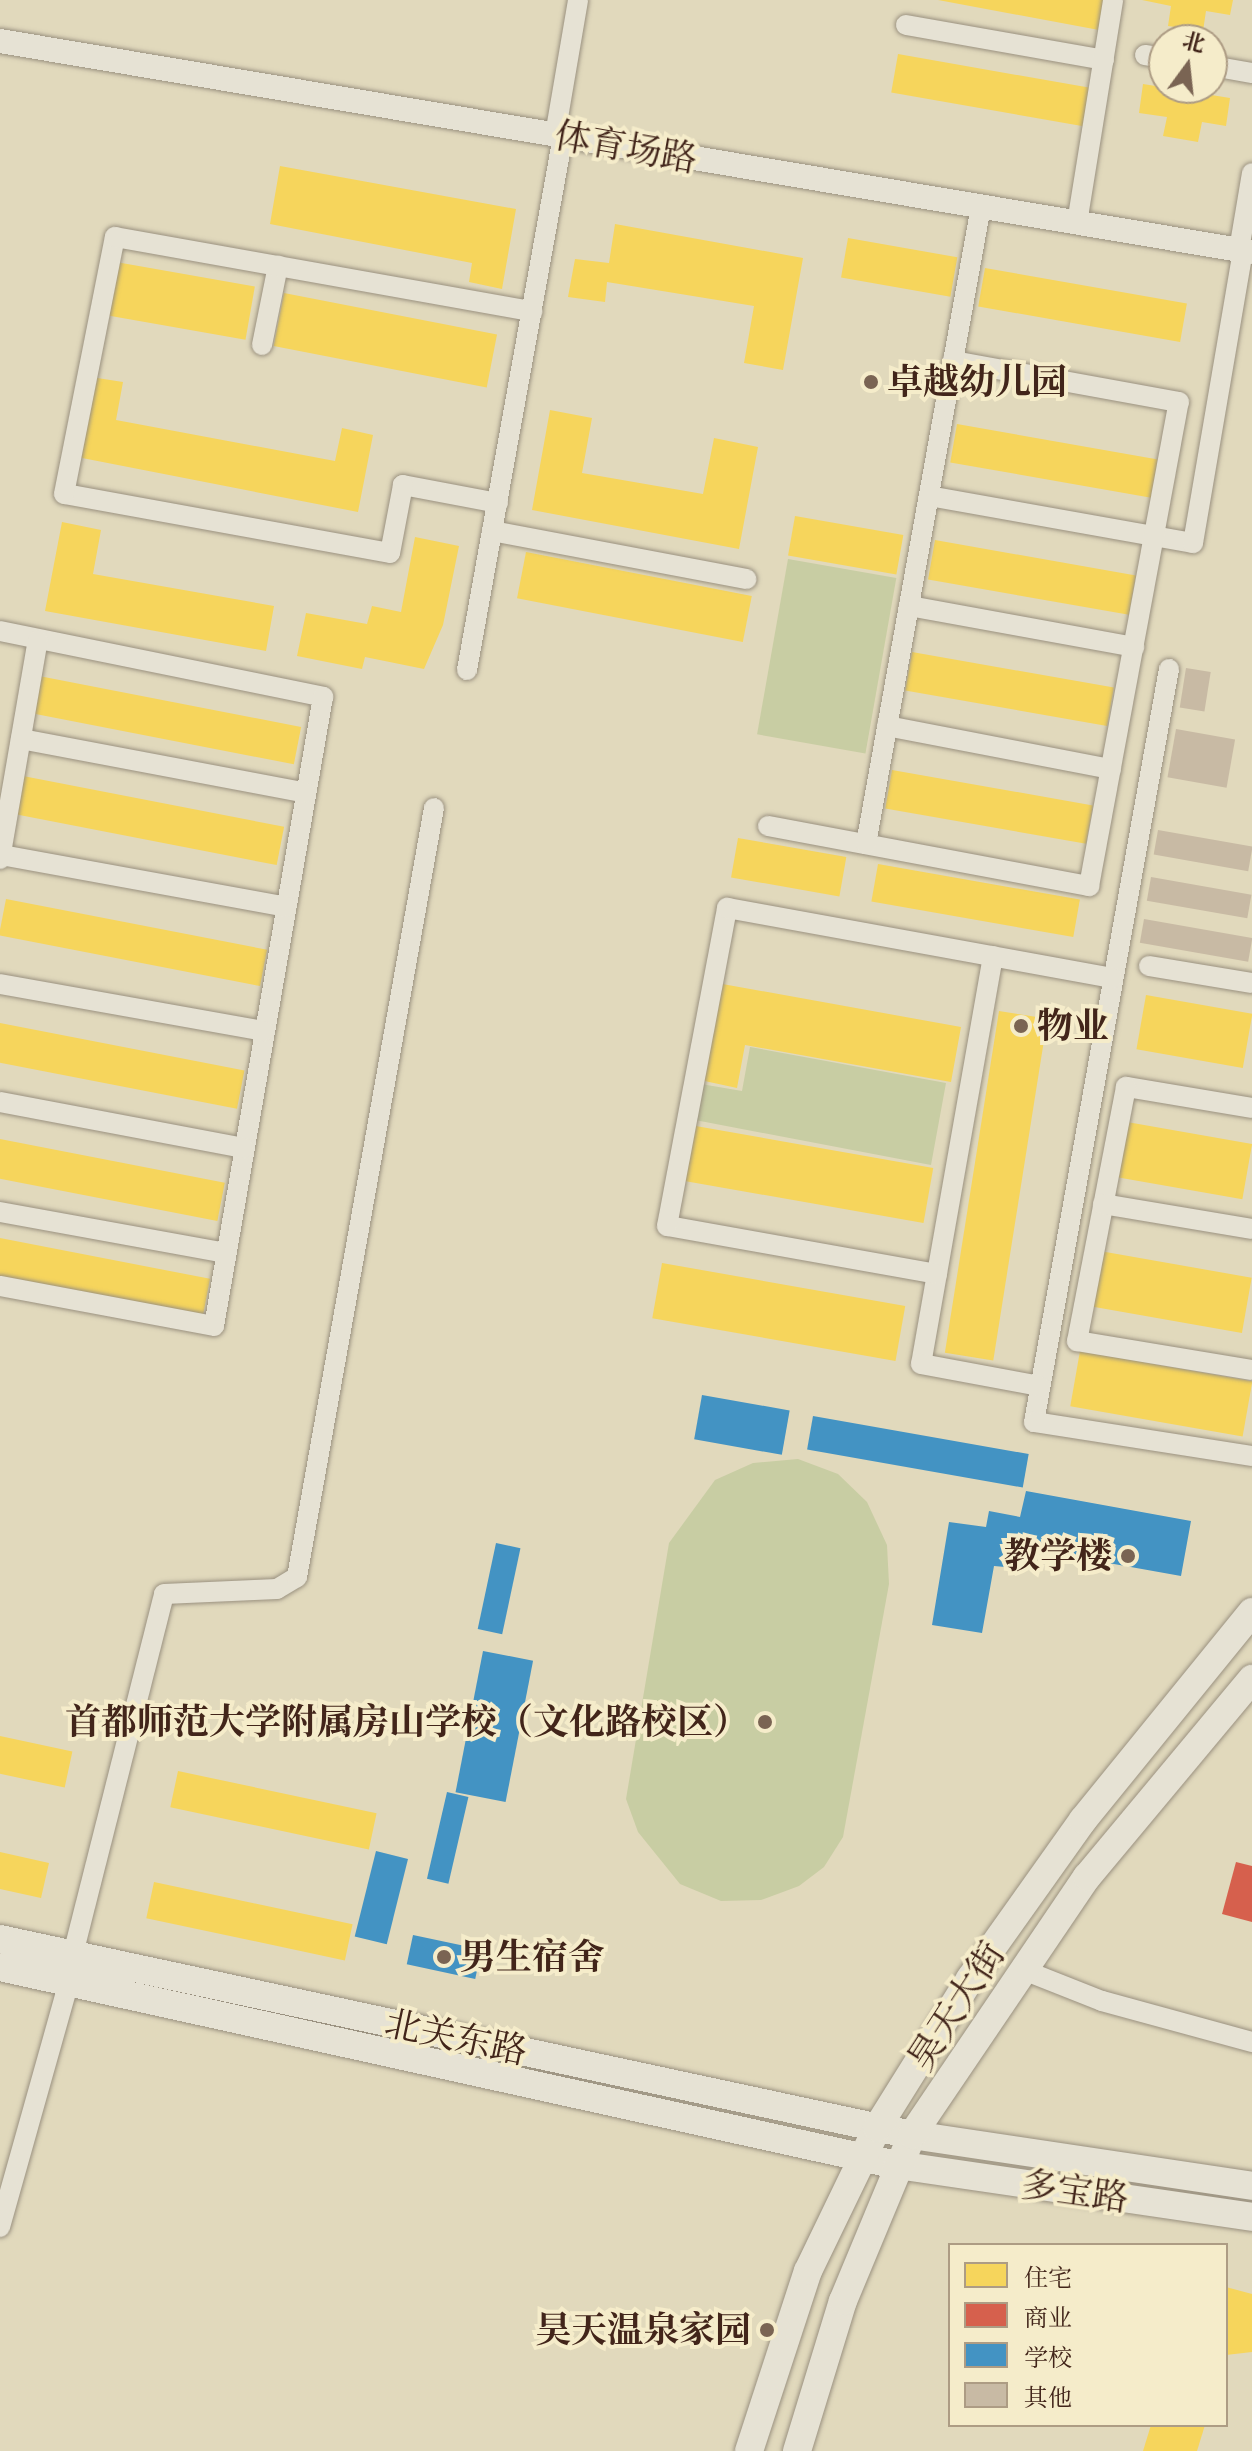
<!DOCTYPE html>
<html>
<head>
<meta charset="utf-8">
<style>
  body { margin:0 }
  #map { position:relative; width:1252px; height:2451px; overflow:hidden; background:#e1d9bc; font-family:"EB Garamond","Noto Serif SC",serif }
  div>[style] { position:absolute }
  .green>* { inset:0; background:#c8cda3; transform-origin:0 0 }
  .homes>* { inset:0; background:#f6d55c; transform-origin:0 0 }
  .shops>* { inset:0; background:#d6604d }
  .schools>* { inset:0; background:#4393c3; transform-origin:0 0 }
  .building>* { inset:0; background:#c8baa4; transform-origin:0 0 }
  .roads { filter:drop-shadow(0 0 2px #9a9180) drop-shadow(0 0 2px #9a9180) }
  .minor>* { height:20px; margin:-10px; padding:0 10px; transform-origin:10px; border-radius:10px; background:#e6e2d4 }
  .tertiary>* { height:24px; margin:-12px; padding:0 12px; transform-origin:12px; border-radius:12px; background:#e6e2d4 }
  .secondary>* { height:28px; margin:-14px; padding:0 14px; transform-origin:14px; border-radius:14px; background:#e6e2d4 }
  .dots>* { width:22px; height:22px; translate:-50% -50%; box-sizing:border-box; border:4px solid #f5ecca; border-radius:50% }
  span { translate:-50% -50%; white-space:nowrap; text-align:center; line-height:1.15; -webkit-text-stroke:8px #f5ecca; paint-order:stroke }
  .street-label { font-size:36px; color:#42251a }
  .poi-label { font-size:36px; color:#42251a; font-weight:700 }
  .left { translate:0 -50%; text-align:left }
  .right { translate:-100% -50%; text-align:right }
  .legend { position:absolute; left:948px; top:2243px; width:280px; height:184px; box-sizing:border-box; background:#f5ecca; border:2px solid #ad9c84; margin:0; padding:10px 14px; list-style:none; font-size:24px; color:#42251a }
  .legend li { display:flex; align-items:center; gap:16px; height:40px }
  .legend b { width:40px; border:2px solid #ad9c84 }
  .north { position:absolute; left:1148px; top:24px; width:80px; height:80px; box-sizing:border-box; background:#f5ecca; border:2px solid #ad9c84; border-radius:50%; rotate:15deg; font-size:22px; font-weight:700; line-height:32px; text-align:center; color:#42251a }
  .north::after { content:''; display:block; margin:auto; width:28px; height:36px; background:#7a6453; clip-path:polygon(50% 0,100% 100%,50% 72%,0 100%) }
</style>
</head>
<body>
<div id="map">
  <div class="green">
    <div style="left:788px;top:559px;width:110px;height:178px;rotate:10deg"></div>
    <div style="clip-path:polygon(750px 1047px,946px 1083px,931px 1165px,695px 1120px,701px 1084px,742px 1091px)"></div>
    <div style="clip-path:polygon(798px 1459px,838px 1474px,867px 1502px,887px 1545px,889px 1584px,843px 1837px,824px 1867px,799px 1886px,761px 1900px,721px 1901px,680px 1884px,638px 1832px,626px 1799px,669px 1543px,715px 1480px,753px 1463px)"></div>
  </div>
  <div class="homes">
    <div style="clip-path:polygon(938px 0,1105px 0,1099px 30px)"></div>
    <div style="clip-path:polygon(1142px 0,1233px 0,1230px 15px,1206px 11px,1203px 31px,1168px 26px,1171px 6px)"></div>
    <div style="left:898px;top:54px;width:195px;height:39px;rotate:10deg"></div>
    <div style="clip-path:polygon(1143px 84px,1230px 98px,1226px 126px,1202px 122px,1198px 142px,1163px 136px,1167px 117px,1139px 113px)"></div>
    <div style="clip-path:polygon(280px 166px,516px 209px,502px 289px,469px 282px,472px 263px,270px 224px)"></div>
    <div style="clip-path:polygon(615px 224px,803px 258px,783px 370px,744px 363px,754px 306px,607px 282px,605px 302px,568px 297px,575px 259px,609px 263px)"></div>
    <div style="left:848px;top:238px;width:111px;height:40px;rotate:10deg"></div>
    <div style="left:116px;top:262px;width:141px;height:54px;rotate:10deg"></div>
    <div style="left:985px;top:268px;width:205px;height:39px;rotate:10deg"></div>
    <div style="left:284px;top:293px;width:217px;height:54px;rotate:11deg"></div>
    <div style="clip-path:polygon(91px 377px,123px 382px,116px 420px,335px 461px,342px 428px,373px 435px,358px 512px,77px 457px)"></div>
    <div style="clip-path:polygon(550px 410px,592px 418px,582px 473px,703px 494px,714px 438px,758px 447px,739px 549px,532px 510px)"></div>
    <div style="left:957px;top:424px;width:204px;height:39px;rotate:10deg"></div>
    <div style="left:795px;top:516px;width:110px;height:40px;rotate:10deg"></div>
    <div style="clip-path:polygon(62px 522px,101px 530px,93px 574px,274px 606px,266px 651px,45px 611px)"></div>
    <div style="clip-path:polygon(415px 537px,459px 546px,443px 625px,424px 669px,365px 657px,362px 669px,297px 656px,306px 613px,367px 624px,372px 606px,401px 612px)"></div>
    <div style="left:935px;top:540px;width:204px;height:40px;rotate:10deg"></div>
    <div style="left:526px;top:552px;width:230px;height:47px;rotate:11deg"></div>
    <div style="left:912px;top:652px;width:205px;height:39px;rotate:10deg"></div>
    <div style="left:39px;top:676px;width:267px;height:38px;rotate:11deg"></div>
    <div style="left:892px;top:770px;width:204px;height:39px;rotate:10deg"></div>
    <div style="left:23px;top:776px;width:266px;height:39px;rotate:11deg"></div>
    <div style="left:738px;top:838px;width:110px;height:40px;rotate:10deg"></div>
    <div style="left:878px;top:864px;width:205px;height:38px;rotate:10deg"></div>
    <div style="left:6px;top:899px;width:266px;height:37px;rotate:11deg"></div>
    <div style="clip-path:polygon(717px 983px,961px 1027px,951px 1082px,745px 1045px,737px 1088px,700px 1080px)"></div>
    <div style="left:1146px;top:995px;width:108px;height:55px;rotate:10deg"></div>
    <div style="left:999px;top:1011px;width:49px;height:346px;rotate:9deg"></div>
    <div style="left:0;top:1023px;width:249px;height:39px;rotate:11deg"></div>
    <div style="left:1127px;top:1122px;width:127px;height:56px;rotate:10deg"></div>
    <div style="left:690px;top:1125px;width:247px;height:56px;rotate:10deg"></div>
    <div style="left:0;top:1139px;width:229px;height:39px;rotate:11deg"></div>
    <div style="left:0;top:1238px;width:214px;height:38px;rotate:11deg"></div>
    <div style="left:1100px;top:1251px;width:154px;height:56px;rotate:10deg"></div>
    <div style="left:662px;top:1263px;width:247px;height:56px;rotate:10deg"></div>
    <div style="left:1080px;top:1351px;width:175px;height:56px;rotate:10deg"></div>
    <div style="left:0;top:1736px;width:74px;height:37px;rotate:12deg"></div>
    <div style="left:178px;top:1771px;width:203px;height:37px;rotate:12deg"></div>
    <div style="clip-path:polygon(0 1852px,49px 1863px,41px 1898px,0 1889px)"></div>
    <div style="left:154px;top:1882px;width:203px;height:37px;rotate:12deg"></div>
    <div style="clip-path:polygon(1226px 2287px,1252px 2294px,1252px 2352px,1226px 2355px)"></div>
    <div style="clip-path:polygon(1151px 2425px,1205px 2425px,1197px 2451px,1143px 2451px)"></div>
  </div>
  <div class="shops">
    <div style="clip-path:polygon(1236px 1862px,1252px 1866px,1252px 1922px,1222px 1914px)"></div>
  </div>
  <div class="schools">
    <div style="left:702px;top:1395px;width:89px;height:45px;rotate:10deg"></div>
    <div style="left:813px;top:1416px;width:219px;height:34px;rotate:10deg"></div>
    <div style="clip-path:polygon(1026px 1491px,1191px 1521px,1181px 1576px,1019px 1547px,1016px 1568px,994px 1566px,982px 1633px,932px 1625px,949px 1522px,986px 1527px,989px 1511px,1020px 1517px)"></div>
    <div style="left:496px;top:1543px;width:25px;height:88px;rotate:12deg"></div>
    <div style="left:483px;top:1651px;width:51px;height:144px;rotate:11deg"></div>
    <div style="left:447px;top:1792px;width:22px;height:89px;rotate:13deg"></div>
    <div style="left:376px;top:1851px;width:33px;height:88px;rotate:14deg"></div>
    <div style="left:413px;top:1935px;width:70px;height:30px;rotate:12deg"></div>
  </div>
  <div class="building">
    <div style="left:1186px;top:668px;width:25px;height:40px;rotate:9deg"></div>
    <div style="left:1176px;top:729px;width:60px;height:49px;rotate:10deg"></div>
    <div style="left:1158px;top:830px;width:96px;height:25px;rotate:10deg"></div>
    <div style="left:1151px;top:877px;width:102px;height:24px;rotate:10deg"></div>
    <div style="left:1144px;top:919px;width:110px;height:24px;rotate:10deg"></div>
  </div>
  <div class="roads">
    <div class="minor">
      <div style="left:906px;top:25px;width:201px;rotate:10deg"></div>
      <div style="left:1145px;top:55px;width:19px;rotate:9deg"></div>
      <div style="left:1212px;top:66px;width:41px;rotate:9.9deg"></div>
      <div style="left:555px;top:135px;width:137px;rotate:-80.3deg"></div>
      <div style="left:1077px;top:223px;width:226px;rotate:-80.8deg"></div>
      <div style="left:1239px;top:250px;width:78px;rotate:-80.4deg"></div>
      <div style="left:262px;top:345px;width:81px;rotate:-78.6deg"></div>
      <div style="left:929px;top:496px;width:268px;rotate:10.1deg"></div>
      <div style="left:1193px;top:543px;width:296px;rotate:-80.3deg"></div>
      <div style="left:498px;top:503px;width:97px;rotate:-169.3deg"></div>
      <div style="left:403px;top:485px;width:69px;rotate:100.8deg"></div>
      <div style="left:390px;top:553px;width:331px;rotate:-169.7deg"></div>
      <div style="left:64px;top:494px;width:262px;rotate:-78.8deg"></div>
      <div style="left:115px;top:237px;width:424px;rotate:10.1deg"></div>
      <div style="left:492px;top:531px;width:259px;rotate:10.7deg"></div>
      <div style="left:909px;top:606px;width:229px;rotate:10.3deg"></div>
      <div style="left:0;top:631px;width:330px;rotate:11.5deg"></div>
      <div style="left:323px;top:697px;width:638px;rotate:99.83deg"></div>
      <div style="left:214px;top:1326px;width:218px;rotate:-169.4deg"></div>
      <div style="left:1169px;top:669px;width:765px;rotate:100.16deg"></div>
      <div style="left:1034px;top:1422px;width:221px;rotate:8.9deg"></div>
      <div style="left:467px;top:670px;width:543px;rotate:-79.81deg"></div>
      <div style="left:887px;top:726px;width:228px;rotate:10.9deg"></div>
      <div style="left:21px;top:739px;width:290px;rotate:10.7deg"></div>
      <div style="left:768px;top:826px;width:327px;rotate:10.6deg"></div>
      <div style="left:1089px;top:886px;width:492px;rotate:-79.5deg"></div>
      <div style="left:1179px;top:402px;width:230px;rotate:-169.7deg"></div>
      <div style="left:866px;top:844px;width:648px;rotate:-79.78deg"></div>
      <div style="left:1px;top:855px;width:290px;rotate:10.3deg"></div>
      <div style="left:0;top:859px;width:222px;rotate:-80.2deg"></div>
      <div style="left:993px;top:956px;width:414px;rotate:100deg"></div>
      <div style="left:921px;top:1364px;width:121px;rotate:10.5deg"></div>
      <div style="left:1149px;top:966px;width:104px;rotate:9.4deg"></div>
      <div style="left:0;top:984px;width:268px;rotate:10.1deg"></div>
      <div style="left:0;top:1102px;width:248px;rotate:10.7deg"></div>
      <div style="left:1252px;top:1108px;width:128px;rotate:-170.5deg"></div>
      <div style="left:1126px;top:1087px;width:259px;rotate:100.9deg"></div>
      <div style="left:1077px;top:1341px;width:177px;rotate:9.4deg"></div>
      <div style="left:1103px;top:1204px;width:151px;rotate:9.5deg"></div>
      <div style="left:0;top:1212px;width:229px;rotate:10.3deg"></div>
      <div style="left:937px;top:1274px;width:274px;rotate:-169.9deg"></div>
      <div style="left:667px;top:1226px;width:324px;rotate:-79.3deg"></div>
      <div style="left:727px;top:908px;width:392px;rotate:10.3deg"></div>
      <div style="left:73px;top:1954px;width:371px;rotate:-75.8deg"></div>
      <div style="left:164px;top:1594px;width:113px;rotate:-2.5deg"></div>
      <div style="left:277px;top:1589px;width:23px;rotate:-31deg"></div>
      <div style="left:297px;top:1577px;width:781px;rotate:-79.9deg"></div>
      <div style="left:1021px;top:1969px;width:87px;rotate:21.6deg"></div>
      <div style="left:1102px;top:2001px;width:156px;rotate:15.3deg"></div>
      <div style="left:0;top:2227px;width:255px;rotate:-74.3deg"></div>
    </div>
    <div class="tertiary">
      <div style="left:0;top:41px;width:1270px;rotate:9.57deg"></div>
    </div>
    <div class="secondary">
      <div style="left:0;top:1939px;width:933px;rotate:12.13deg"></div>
      <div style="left:912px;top:2135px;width:344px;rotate:8.5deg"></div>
      <div style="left:0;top:1967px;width:919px;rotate:12.45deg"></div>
      <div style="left:897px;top:2165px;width:359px;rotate:8.3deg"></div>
      <div style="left:749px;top:2451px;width:189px;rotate:-71.9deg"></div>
      <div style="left:808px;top:2271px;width:159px;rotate:-64.2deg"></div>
      <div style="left:877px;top:2128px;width:176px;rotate:-58deg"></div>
      <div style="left:970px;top:1979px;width:195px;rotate:-54.6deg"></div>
      <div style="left:1083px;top:1820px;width:268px;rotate:-50.9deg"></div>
      <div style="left:797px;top:2451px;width:157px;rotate:-73deg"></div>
      <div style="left:843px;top:2301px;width:180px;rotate:-67.4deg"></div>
      <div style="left:912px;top:2135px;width:312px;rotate:-55.9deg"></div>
      <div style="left:1087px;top:1877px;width:258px;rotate:-50.2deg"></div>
    </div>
  </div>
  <div class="dots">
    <div style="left:871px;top:382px;background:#7a6453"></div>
    <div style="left:1021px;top:1026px;background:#7a6453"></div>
    <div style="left:1128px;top:1556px;background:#7a6453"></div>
    <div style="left:765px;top:1722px;background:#7a6453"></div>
    <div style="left:444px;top:1957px;background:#7a6453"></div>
    <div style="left:767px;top:2330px;background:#7a6453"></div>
  </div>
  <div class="street-label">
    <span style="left:626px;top:147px;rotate:10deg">体育场路</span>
    <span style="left:956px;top:2006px;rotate:-57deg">昊天大街</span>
    <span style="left:456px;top:2037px;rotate:12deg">北关东路</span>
    <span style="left:1075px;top:2191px;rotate:8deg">多宝路</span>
  </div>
  <div class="poi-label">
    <span class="left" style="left:887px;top:382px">卓越幼儿园</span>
    <span class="left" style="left:1037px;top:1026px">物业</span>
    <span class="right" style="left:1112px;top:1556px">教学楼</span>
    <span class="right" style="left:749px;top:1722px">首都师范大学附属房山学校（文化路校区）</span>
    <span class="left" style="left:460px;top:1957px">男生宿舍</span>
    <span class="right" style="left:751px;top:2330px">昊天温泉家园</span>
  </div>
  <ul class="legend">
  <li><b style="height:22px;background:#f6d55c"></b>住宅</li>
  <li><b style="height:22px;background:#d6604d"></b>商业</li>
  <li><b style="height:22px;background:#4393c3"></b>学校</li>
  <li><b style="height:22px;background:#c8baa4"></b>其他</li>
  </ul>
  <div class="north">北</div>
</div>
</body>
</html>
